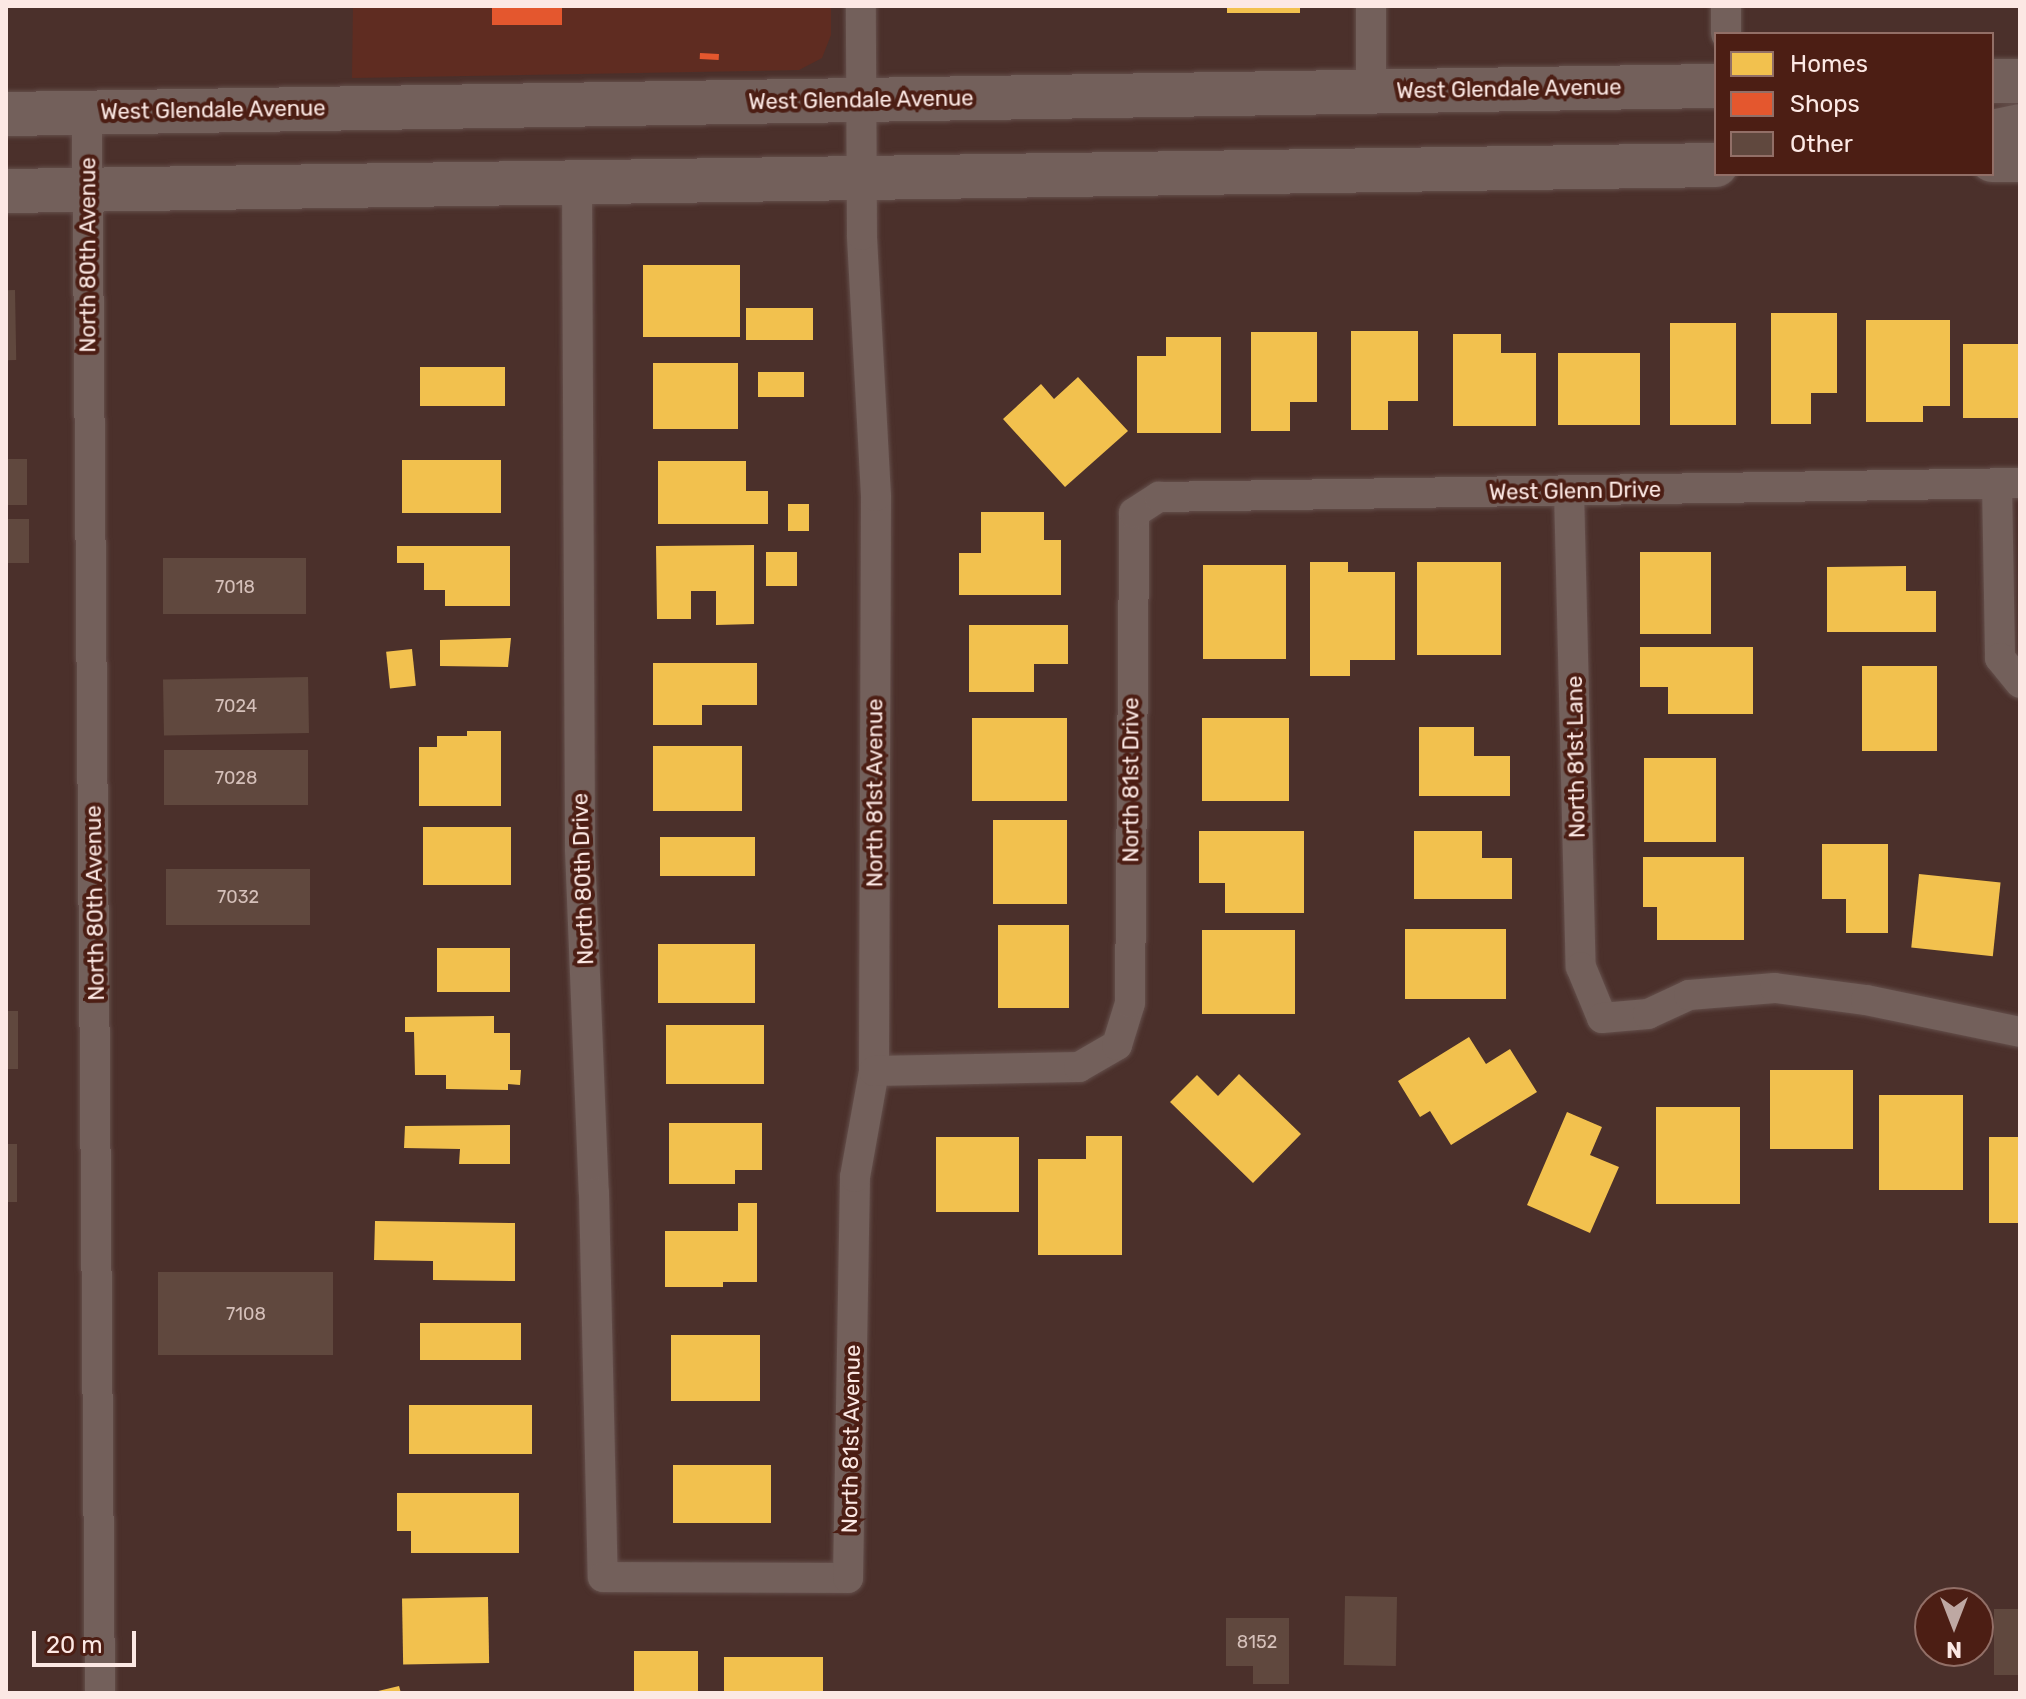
<!DOCTYPE html>
<html>
<head>
<meta charset="utf-8">
<style>
  body { margin:0 }
  #map { position:relative; width:2026px; height:1699px; overflow:hidden; background:#4b302b; font-family:Rubik,sans-serif }
  div>[style] { position:absolute }
  .built>* { inset:0; background:#5f2c21 }
  .homes>* { inset:0; background:#f2c14e; transform-origin:0 0 }
  .shops>* { inset:0; background:#e4572e; transform-origin:0 0 }
  .building>* { inset:0; background:#60483e; transform-origin:0 0 }
  .roads { filter:drop-shadow(0 0 2px #644f4b) drop-shadow(0 0 2px #644f4b) }
  .street>* { height:30px; margin:-15px; padding:0 15px; transform-origin:15px; border-radius:15px; background:#73605b }
  .secondary>* { height:44px; margin:-22px; padding:0 22px; transform-origin:22px; border-radius:22px; background:#73605b }
  span { translate:-50% -50%; white-space:nowrap; text-align:center; line-height:1.15; -webkit-text-stroke:8px #4c1e14; paint-order:stroke }
  .number-label { font-size:18px; color:#d5c0ba }
  .number-label span { -webkit-text-stroke-width:0 }
  .street-label { font-size:22px; color:#fce8e4 }
  .frame { position:absolute; inset:0; border:8px solid #fce8e4; pointer-events:none }
  .legend { position:absolute; left:1714px; top:32px; width:280px; height:144px; box-sizing:border-box; background:#4c1e14; border:2px solid #926f67; margin:0; padding:10px 14px; list-style:none; font-size:24px; color:#fce8e4 }
  .legend li { display:flex; align-items:center; gap:16px; height:40px }
  .legend b { width:40px; border:2px solid #926f67 }
  .north { position:absolute; left:1914px; top:1587px; width:80px; height:80px; box-sizing:border-box; background:#4c1e14; border:2px solid #926f67; border-radius:50%; rotate:180deg; font-size:22px; font-weight:700; line-height:32px; text-align:center; color:#fce8e4 }
  .north::after { content:''; display:block; margin:auto; width:28px; height:36px; background:#bea8a3; clip-path:polygon(50% 0,100% 100%,50% 72%,0 100%) }
  .scale { position:absolute; left:32px; top:1631px; width:104px; height:36px; box-sizing:border-box; border:4px solid #fce8e4; border-top:0; padding-left:10px; font-size:24px; line-height:28px; white-space:nowrap; color:#fce8e4; -webkit-text-stroke:6px #4c1e14; paint-order:stroke }
</style>
</head>
<body>
<div id="map">
  <div class="built">
    <div style="clip-path:polygon(353px 6px,831px 6px,831px 35px,822px 58px,799px 70px,352px 78px)"></div>
  </div>
  <div class="homes">
    <div style="left:1227px;top:6px;width:73px;height:7px"></div>
    <div style="left:643px;top:265px;width:97px;height:72px"></div>
    <div style="left:746px;top:308px;width:67px;height:32px"></div>
    <div style="clip-path:polygon(1771px 313px,1837px 313px,1837px 393px,1811px 393px,1811px 424px,1771px 424px)"></div>
    <div style="clip-path:polygon(1866px 320px,1950px 320px,1950px 406px,1923px 406px,1923px 422px,1866px 422px)"></div>
    <div style="left:1670px;top:323px;width:66px;height:102px"></div>
    <div style="clip-path:polygon(1351px 331px,1418px 331px,1418px 401px,1388px 401px,1388px 430px,1351px 430px)"></div>
    <div style="clip-path:polygon(1251px 332px,1317px 332px,1317px 402px,1290px 402px,1290px 431px,1251px 431px)"></div>
    <div style="clip-path:polygon(1453px 334px,1501px 334px,1501px 353px,1536px 353px,1536px 426px,1453px 426px)"></div>
    <div style="clip-path:polygon(1166px 337px,1221px 337px,1221px 433px,1137px 433px,1137px 356px,1166px 356px)"></div>
    <div style="left:1963px;top:344px;width:57px;height:74px"></div>
    <div style="left:1558px;top:353px;width:82px;height:72px"></div>
    <div style="left:653px;top:363px;width:85px;height:66px"></div>
    <div style="left:420px;top:367px;width:85px;height:39px"></div>
    <div style="left:758px;top:372px;width:46px;height:25px"></div>
    <div style="clip-path:polygon(1078px 377px,1128px 431px,1065px 487px,1003px 419px,1041px 384px,1054px 399px)"></div>
    <div style="left:402px;top:460px;width:99px;height:53px"></div>
    <div style="clip-path:polygon(658px 461px,746px 461px,746px 491px,768px 491px,768px 524px,658px 524px)"></div>
    <div style="left:788px;top:504px;width:21px;height:27px"></div>
    <div style="clip-path:polygon(981px 512px,1044px 512px,1044px 540px,1061px 540px,1061px 595px,959px 595px,959px 553px,981px 553px)"></div>
    <div style="clip-path:polygon(754px 545px,754px 624px,716px 625px,716px 591px,691px 591px,691px 619px,657px 619px,656px 546px)"></div>
    <div style="clip-path:polygon(397px 546px,510px 546px,510px 606px,445px 606px,445px 590px,424px 590px,424px 563px,397px 563px)"></div>
    <div style="left:766px;top:552px;width:31px;height:34px"></div>
    <div style="left:1640px;top:552px;width:71px;height:82px"></div>
    <div style="clip-path:polygon(1310px 562px,1348px 562px,1348px 572px,1395px 572px,1395px 660px,1350px 660px,1350px 676px,1310px 676px)"></div>
    <div style="left:1417px;top:562px;width:84px;height:93px"></div>
    <div style="left:1203px;top:565px;width:83px;height:94px"></div>
    <div style="clip-path:polygon(1906px 566px,1906px 591px,1936px 591px,1936px 632px,1827px 632px,1827px 567px)"></div>
    <div style="clip-path:polygon(969px 625px,1068px 625px,1068px 664px,1034px 664px,1034px 692px,969px 692px)"></div>
    <div style="clip-path:polygon(511px 638px,508px 667px,440px 666px,440px 640px)"></div>
    <div style="clip-path:polygon(1640px 647px,1753px 647px,1753px 714px,1668px 714px,1668px 687px,1640px 687px)"></div>
    <div style="left:412px;top:649px;width:37px;height:26px;rotate:84deg"></div>
    <div style="clip-path:polygon(653px 663px,757px 663px,757px 705px,702px 705px,702px 725px,653px 725px)"></div>
    <div style="left:1862px;top:666px;width:75px;height:85px"></div>
    <div style="left:972px;top:718px;width:95px;height:83px"></div>
    <div style="left:1202px;top:718px;width:87px;height:83px"></div>
    <div style="clip-path:polygon(1419px 727px,1474px 727px,1474px 756px,1510px 756px,1510px 796px,1419px 796px)"></div>
    <div style="clip-path:polygon(467px 731px,501px 731px,501px 806px,419px 806px,419px 747px,437px 747px,437px 736px,467px 736px)"></div>
    <div style="left:653px;top:746px;width:89px;height:65px"></div>
    <div style="left:1644px;top:758px;width:72px;height:84px"></div>
    <div style="left:993px;top:820px;width:74px;height:84px"></div>
    <div style="left:423px;top:827px;width:88px;height:58px"></div>
    <div style="clip-path:polygon(1199px 831px,1304px 831px,1304px 913px,1225px 913px,1225px 883px,1199px 883px)"></div>
    <div style="clip-path:polygon(1414px 831px,1482px 831px,1482px 858px,1512px 858px,1512px 899px,1414px 899px)"></div>
    <div style="left:660px;top:837px;width:95px;height:39px"></div>
    <div style="clip-path:polygon(1822px 844px,1888px 844px,1888px 933px,1846px 933px,1846px 899px,1822px 899px)"></div>
    <div style="clip-path:polygon(1643px 857px,1744px 857px,1744px 940px,1657px 940px,1657px 907px,1643px 907px)"></div>
    <div style="left:1919px;top:874px;width:82px;height:74px;rotate:6deg"></div>
    <div style="left:998px;top:925px;width:71px;height:83px"></div>
    <div style="left:1405px;top:929px;width:101px;height:70px"></div>
    <div style="left:1202px;top:930px;width:93px;height:84px"></div>
    <div style="left:658px;top:944px;width:97px;height:59px"></div>
    <div style="left:437px;top:948px;width:73px;height:44px"></div>
    <div style="clip-path:polygon(494px 1016px,494px 1033px,510px 1033px,510px 1070px,521px 1070px,520px 1085px,508px 1084px,508px 1090px,446px 1089px,446px 1075px,415px 1075px,414px 1032px,405px 1032px,405px 1017px)"></div>
    <div style="left:666px;top:1025px;width:98px;height:59px"></div>
    <div style="clip-path:polygon(1469px 1037px,1486px 1064px,1510px 1049px,1537px 1092px,1451px 1145px,1430px 1111px,1420px 1117px,1398px 1081px)"></div>
    <div style="left:1770px;top:1070px;width:83px;height:79px"></div>
    <div style="clip-path:polygon(1239px 1074px,1301px 1134px,1253px 1183px,1170px 1102px,1197px 1075px,1218px 1096px)"></div>
    <div style="left:1879px;top:1095px;width:84px;height:95px"></div>
    <div style="left:1656px;top:1107px;width:84px;height:97px"></div>
    <div style="clip-path:polygon(1567px 1112px,1602px 1127px,1590px 1155px,1619px 1167px,1590px 1233px,1527px 1205px)"></div>
    <div style="clip-path:polygon(669px 1123px,762px 1123px,762px 1170px,735px 1170px,735px 1184px,669px 1184px)"></div>
    <div style="clip-path:polygon(510px 1125px,510px 1164px,459px 1164px,460px 1149px,404px 1148px,405px 1126px)"></div>
    <div style="clip-path:polygon(1086px 1136px,1122px 1136px,1122px 1255px,1038px 1255px,1038px 1159px,1086px 1159px)"></div>
    <div style="left:936px;top:1137px;width:83px;height:75px"></div>
    <div style="left:1989px;top:1137px;width:31px;height:86px"></div>
    <div style="clip-path:polygon(738px 1203px,757px 1203px,757px 1282px,723px 1282px,723px 1287px,665px 1287px,665px 1231px,738px 1231px)"></div>
    <div style="clip-path:polygon(375px 1221px,515px 1223px,515px 1281px,433px 1280px,433px 1261px,374px 1260px)"></div>
    <div style="left:420px;top:1323px;width:101px;height:37px"></div>
    <div style="left:671px;top:1335px;width:89px;height:66px"></div>
    <div style="left:409px;top:1405px;width:123px;height:49px"></div>
    <div style="left:673px;top:1465px;width:98px;height:58px"></div>
    <div style="clip-path:polygon(397px 1493px,519px 1493px,519px 1553px,411px 1553px,411px 1531px,397px 1531px)"></div>
    <div style="left:488px;top:1597px;width:66px;height:86px;rotate:89deg"></div>
    <div style="left:634px;top:1651px;width:64px;height:42px"></div>
    <div style="left:724px;top:1657px;width:99px;height:36px"></div>
    <div style="clip-path:polygon(399px 1686px,401px 1693px,374px 1693px,374px 1692px)"></div>
  </div>
  <div class="shops">
    <div style="left:492px;top:6px;width:70px;height:19px"></div>
    <div style="left:700px;top:53px;width:19px;height:6px;rotate:3deg"></div>
  </div>
  <div class="building">
    <div style="left:15px;top:290px;width:70px;height:9px;rotate:89deg"></div>
    <div style="left:6px;top:459px;width:21px;height:46px"></div>
    <div style="left:6px;top:519px;width:23px;height:44px"></div>
    <div style="left:306px;top:558px;width:56px;height:143px;rotate:90deg"></div>
    <div style="left:308px;top:677px;width:56px;height:145px;rotate:89deg"></div>
    <div style="left:308px;top:750px;width:55px;height:144px;rotate:90deg"></div>
    <div style="left:166px;top:869px;width:144px;height:56px"></div>
    <div style="left:6px;top:1011px;width:12px;height:58px"></div>
    <div style="left:6px;top:1144px;width:11px;height:58px"></div>
    <div style="left:158px;top:1272px;width:175px;height:83px"></div>
    <div style="left:1345px;top:1596px;width:52px;height:69px;rotate:1deg"></div>
    <div style="left:1994px;top:1609px;width:26px;height:66px"></div>
    <div style="clip-path:polygon(1226px 1618px,1289px 1618px,1289px 1684px,1253px 1684px,1253px 1666px,1226px 1666px)"></div>
  </div>
  <div class="roads">
    <div class="street">
      <div style="left:1371px;top:6px;width:85px;rotate:90deg"></div>
      <div style="left:1726px;top:6px;width:28px;rotate:90deg"></div>
      <div style="left:87px;top:112px;width:1581px;rotate:89.53deg"></div>
      <div style="left:577px;top:181px;width:669px;rotate:89.74deg"></div>
      <div style="left:580px;top:850px;width:343px;rotate:87.7deg"></div>
      <div style="left:594px;top:1193px;width:384px;rotate:88.7deg"></div>
      <div style="left:603px;top:1577px;width:245px;rotate:0.2deg"></div>
      <div style="left:848px;top:1578px;width:401px;rotate:-89deg"></div>
      <div style="left:855px;top:1177px;width:108px;rotate:-79.8deg"></div>
      <div style="left:874px;top:1071px;width:575px;rotate:-89.8deg"></div>
      <div style="left:876px;top:496px;width:261px;rotate:-93.1deg"></div>
      <div style="left:862px;top:235px;width:229px;rotate:-90.3deg"></div>
      <div style="left:1997px;top:483px;width:175px;rotate:89deg"></div>
      <div style="left:2000px;top:658px;width:32px;rotate:51deg"></div>
      <div style="left:1569px;top:491px;width:476px;rotate:88.6deg"></div>
      <div style="left:1581px;top:967px;width:55px;rotate:67.6deg"></div>
      <div style="left:1602px;top:1018px;width:46px;rotate:-5deg"></div>
      <div style="left:1648px;top:1014px;width:45px;rotate:-24.9deg"></div>
      <div style="left:1689px;top:995px;width:86px;rotate:-4.7deg"></div>
      <div style="left:1775px;top:988px;width:92px;rotate:7.5deg"></div>
      <div style="left:1866px;top:1000px;width:157px;rotate:11.7deg"></div>
      <div style="left:874px;top:1071px;width:205px;rotate:-1.1deg"></div>
      <div style="left:1079px;top:1067px;width:44px;rotate:-30.1deg"></div>
      <div style="left:1117px;top:1045px;width:44px;rotate:-72.8deg"></div>
      <div style="left:1130px;top:1003px;width:490px;rotate:-89.5deg"></div>
      <div style="left:1134px;top:513px;width:30px;rotate:-33deg"></div>
      <div style="left:1159px;top:497px;width:861px;rotate:-0.93deg"></div>
    </div>
    <div class="secondary">
      <div style="left:1992px;top:81px;width:28px"></div>
      <div style="left:6px;top:114px;width:1710px;rotate:-0.94deg"></div>
      <div style="left:1992px;top:132px;width:29px;rotate:-12deg"></div>
      <div style="left:1992px;top:160px;width:28px"></div>
      <div style="left:6px;top:191px;width:1710px;rotate:-0.87deg"></div>
    </div>
  </div>
  <div class="number-label">
    <span style="left:235px;top:587px">7018</span>
    <span style="left:236px;top:706px">7024</span>
    <span style="left:236px;top:778px">7028</span>
    <span style="left:238px;top:897px">7032</span>
    <span style="left:246px;top:1314px">7108</span>
    <span style="left:1257px;top:1642px">8152</span>
  </div>
  <div class="street-label">
    <span style="left:1509px;top:89px;rotate:-1deg">West Glendale Avenue</span>
    <span style="left:861px;top:100px;rotate:-1deg">West Glendale Avenue</span>
    <span style="left:213px;top:110px;rotate:-1deg">West Glendale Avenue</span>
    <span style="left:88px;top:255px;rotate:-90deg">North 80th Avenue</span>
    <span style="left:1575px;top:491px;rotate:-1deg">West Glenn Drive</span>
    <span style="left:1576px;top:757px;rotate:-91deg">North 81st Lane</span>
    <span style="left:1131px;top:780px;rotate:-90deg">North 81st Drive</span>
    <span style="left:875px;top:793px;rotate:-90deg">North 81st Avenue</span>
    <span style="left:583px;top:879px;rotate:-92deg">North 80th Drive</span>
    <span style="left:95px;top:903px;rotate:-91deg">North 80th Avenue</span>
    <span style="left:851px;top:1439px;rotate:-89deg">North 81st Avenue</span>
  </div>
  <div class="frame"></div>
  <ul class="legend">
  <li><b style="height:22px;background:#f2c14e"></b>Homes</li>
  <li><b style="height:22px;background:#e4572e"></b>Shops</li>
  <li><b style="height:22px;background:#60483e"></b>Other</li>
  </ul>
  <div class="north">N</div>
  <div class="scale">20 m</div>
</div>
</body>
</html>
